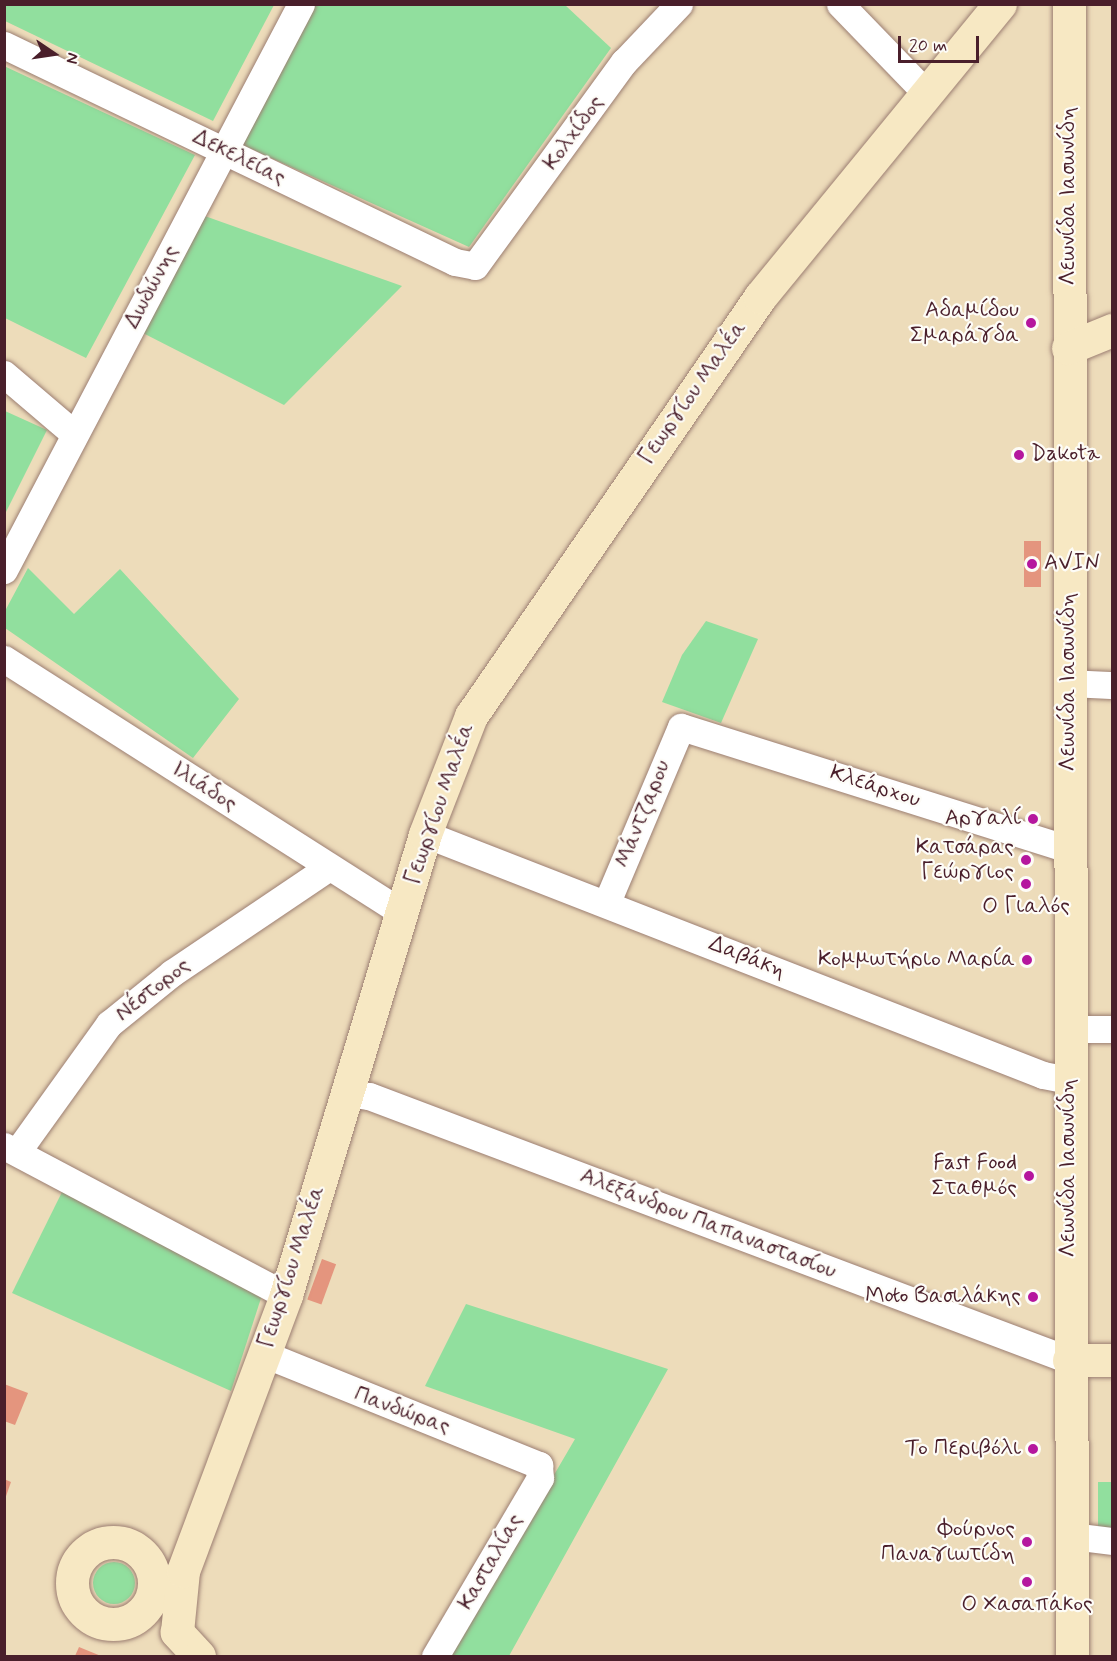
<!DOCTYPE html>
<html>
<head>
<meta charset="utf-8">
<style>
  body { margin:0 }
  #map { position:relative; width:1117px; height:1661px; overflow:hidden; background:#eddcba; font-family:Mynerve,sans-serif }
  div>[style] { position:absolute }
  .green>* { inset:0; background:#91df9e; transform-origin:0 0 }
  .round { border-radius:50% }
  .building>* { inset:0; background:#e4957e; transform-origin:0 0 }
  .roads { filter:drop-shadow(0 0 2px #9c7e72) drop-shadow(0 0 2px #9c7e72) }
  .street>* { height:27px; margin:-13.5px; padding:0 13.5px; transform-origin:13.5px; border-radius:13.5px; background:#fff }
  .secondary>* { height:33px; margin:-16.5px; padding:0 16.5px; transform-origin:16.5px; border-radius:16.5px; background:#f7e8c3 }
  .secondary>.ring { margin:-16.5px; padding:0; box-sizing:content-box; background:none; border:33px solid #f7e8c3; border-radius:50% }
  .dots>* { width:16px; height:16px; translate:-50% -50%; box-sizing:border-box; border:3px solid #fdfcf7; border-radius:50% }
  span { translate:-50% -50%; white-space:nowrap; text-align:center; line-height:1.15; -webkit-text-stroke:4.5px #fdfcf7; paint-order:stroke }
  .street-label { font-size:22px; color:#4a1f2b }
  .poi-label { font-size:22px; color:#4a1f2b }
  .right { translate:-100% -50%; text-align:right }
  .left { translate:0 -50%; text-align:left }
  .frame { position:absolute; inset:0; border:6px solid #4a1f2b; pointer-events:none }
  .north { position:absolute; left:24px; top:24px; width:60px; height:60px; -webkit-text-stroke:4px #fdfcf7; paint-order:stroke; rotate:103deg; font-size:16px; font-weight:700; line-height:24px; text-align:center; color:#4a1f2b }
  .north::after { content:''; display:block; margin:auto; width:21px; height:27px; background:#4a1f2b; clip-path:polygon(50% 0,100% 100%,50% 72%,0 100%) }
  .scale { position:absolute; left:898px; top:36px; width:81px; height:27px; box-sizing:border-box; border:3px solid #4a1f2b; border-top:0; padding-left:8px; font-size:18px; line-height:21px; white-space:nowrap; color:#4a1f2b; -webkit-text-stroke:4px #fdfcf7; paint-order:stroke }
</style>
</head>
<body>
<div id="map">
  <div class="green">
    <div style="clip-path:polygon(4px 5px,5px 4px,274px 5px,213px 121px,5px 21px)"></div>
    <div style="clip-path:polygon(314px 5px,565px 5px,611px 48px,469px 247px,238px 143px)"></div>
    <div style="clip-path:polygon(4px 66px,195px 155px,86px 358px,5px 318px)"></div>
    <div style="clip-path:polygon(202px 215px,402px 286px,284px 405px,139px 331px)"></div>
    <div style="clip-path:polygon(5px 411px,47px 430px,5px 514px)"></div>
    <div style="clip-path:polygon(28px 568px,74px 614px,120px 569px,239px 699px,193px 758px,5px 628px,5px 611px)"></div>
    <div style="clip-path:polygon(706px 621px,758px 639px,721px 723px,662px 702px,682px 655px)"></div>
    <div style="clip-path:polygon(64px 1188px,262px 1295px,231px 1391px,12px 1293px)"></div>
    <div style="clip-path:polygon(466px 1304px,668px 1369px,509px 1656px,448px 1656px,575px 1439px,425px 1386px)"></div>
    <div style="left:1098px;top:1482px;width:14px;height:49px"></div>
    <div class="round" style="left:93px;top:1562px;width:42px;height:42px"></div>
  </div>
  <div class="building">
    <div style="left:1024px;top:541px;width:17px;height:46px"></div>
    <div style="left:322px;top:1259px;width:15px;height:43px;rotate:20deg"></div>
    <div style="clip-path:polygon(4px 1384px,28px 1393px,15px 1425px,4px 1421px)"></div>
    <div style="clip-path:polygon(4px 1479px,11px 1482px,5px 1499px,4px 1499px)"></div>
    <div style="clip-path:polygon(79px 1647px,101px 1656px,75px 1656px)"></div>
  </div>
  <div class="roads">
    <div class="street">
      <div style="left:840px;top:4px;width:122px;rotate:46deg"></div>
      <div style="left:4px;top:45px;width:500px;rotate:25.69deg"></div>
      <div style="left:455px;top:262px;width:20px;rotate:11deg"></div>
      <div style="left:475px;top:266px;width:253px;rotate:-53.9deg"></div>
      <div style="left:624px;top:62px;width:80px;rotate:-46.5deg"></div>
      <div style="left:4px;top:374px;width:91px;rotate:40.5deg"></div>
      <div style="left:4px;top:570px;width:639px;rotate:-62.31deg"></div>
      <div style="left:4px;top:659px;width:473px;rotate:32.5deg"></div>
      <div style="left:1069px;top:683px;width:43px;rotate:2.7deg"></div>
      <div style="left:425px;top:834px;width:663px;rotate:21.3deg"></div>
      <div style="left:1043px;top:1075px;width:26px;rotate:11deg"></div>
      <div style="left:607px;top:902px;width:190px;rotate:-67.1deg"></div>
      <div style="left:681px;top:727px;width:407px;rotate:17.5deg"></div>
      <div style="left:1068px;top:1029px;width:44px"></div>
      <div style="left:347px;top:1093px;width:22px;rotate:8deg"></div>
      <div style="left:369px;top:1096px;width:748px;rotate:20.66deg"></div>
      <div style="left:4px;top:1146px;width:319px;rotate:27.9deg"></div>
      <div style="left:17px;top:1152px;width:158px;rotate:-54.3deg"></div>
      <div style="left:109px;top:1024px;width:81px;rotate:-39deg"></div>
      <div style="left:172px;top:973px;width:189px;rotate:-34deg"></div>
      <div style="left:264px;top:1354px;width:297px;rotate:22deg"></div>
      <div style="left:539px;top:1465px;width:13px;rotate:86deg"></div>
      <div style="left:540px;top:1478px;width:207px;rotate:120.5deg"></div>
      <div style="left:1072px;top:1536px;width:40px;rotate:7.1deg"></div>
    </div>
    <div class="secondary">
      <div style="left:1069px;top:4px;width:1652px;rotate:89.9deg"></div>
      <div style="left:1068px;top:348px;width:48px;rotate:-22.2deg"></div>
      <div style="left:1069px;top:1360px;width:43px"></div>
      <div class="ring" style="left:72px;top:1542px;width:49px;height:49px"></div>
      <div style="left:199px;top:1656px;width:33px;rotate:-133deg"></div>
      <div style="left:177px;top:1632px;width:61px;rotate:-84.4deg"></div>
      <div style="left:183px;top:1571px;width:295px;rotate:-69.5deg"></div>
      <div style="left:286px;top:1295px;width:481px;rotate:-73.2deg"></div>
      <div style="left:425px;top:834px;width:127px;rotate:-68.7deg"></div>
      <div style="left:471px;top:716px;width:509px;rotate:-55.4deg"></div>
      <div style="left:760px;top:297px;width:379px;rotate:-50.7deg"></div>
    </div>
  </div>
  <div class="dots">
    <div style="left:1031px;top:323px;background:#b5179e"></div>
    <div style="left:1019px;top:455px;background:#b5179e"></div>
    <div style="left:1032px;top:564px;background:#b5179e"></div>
    <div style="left:1033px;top:819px;background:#b5179e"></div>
    <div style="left:1026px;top:860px;background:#b5179e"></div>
    <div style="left:1026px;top:884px;background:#b5179e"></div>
    <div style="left:1027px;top:960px;background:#b5179e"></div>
    <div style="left:1029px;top:1176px;background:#b5179e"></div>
    <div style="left:1033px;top:1297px;background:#b5179e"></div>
    <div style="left:1033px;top:1449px;background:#b5179e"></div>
    <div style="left:1027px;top:1542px;background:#b5179e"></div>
    <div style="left:1027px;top:1582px;background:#b5179e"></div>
  </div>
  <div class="street-label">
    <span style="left:574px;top:133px;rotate:-54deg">Κολχίδος</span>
    <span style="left:239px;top:158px;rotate:26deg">Δεκελείας</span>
    <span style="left:1069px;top:196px;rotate:-90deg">Λεωνίδα Ιασωνίδη</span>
    <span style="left:152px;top:287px;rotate:-62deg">Δωδώνης</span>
    <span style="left:693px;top:393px;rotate:-55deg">Γεωργίου Μαλέα</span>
    <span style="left:1069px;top:682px;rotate:-90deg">Λεωνίδα Ιασωνίδη</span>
    <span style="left:204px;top:787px;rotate:33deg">Ιλιάδος</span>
    <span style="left:875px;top:787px;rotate:18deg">Κλεάρχου</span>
    <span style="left:440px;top:804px;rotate:-71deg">Γεωργίου Μαλέα</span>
    <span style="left:643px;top:814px;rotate:-68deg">Μάντζαρου</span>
    <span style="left:747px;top:958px;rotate:22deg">Δαβάκη</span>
    <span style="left:153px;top:990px;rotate:-38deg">Νέστορος</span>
    <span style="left:1069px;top:1168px;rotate:-90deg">Λεωνίδα Ιασωνίδη</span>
    <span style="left:708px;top:1224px;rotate:21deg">Αλεξάνδρου Παπαναστασίου</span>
    <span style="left:292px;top:1267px;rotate:-72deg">Γεωργίου Μαλέα</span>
    <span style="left:402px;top:1411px;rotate:20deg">Πανδώρας</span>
    <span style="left:491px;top:1562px;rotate:-60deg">Κασταλίας</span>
  </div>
  <div class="poi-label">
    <span class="right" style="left:1019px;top:323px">Αδαμίδου<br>Σμαράγδα</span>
    <span class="left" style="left:1031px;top:455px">Dakota</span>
    <span class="left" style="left:1044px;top:564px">AVIN</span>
    <span class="right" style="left:1021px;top:819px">Αργαλί</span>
    <span class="right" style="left:1014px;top:860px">Κατσάρας<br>Γεώργιος</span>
    <span style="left:1026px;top:907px">Ο Γιαλός</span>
    <span class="right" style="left:1015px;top:960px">Κομμωτήριο Μαρία</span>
    <span class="right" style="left:1017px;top:1176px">Fast Food<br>Σταθμός</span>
    <span class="right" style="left:1021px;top:1297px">Moto Bασιλάκης</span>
    <span class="right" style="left:1021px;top:1449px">Το Περιβόλι</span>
    <span class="right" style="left:1015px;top:1542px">Φούρνος<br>Παναγιωτίδη</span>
    <span style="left:1027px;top:1605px">Ο Χασαπάκος</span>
  </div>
  <div class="frame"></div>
  <div class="north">N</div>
  <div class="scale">20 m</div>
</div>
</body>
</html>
